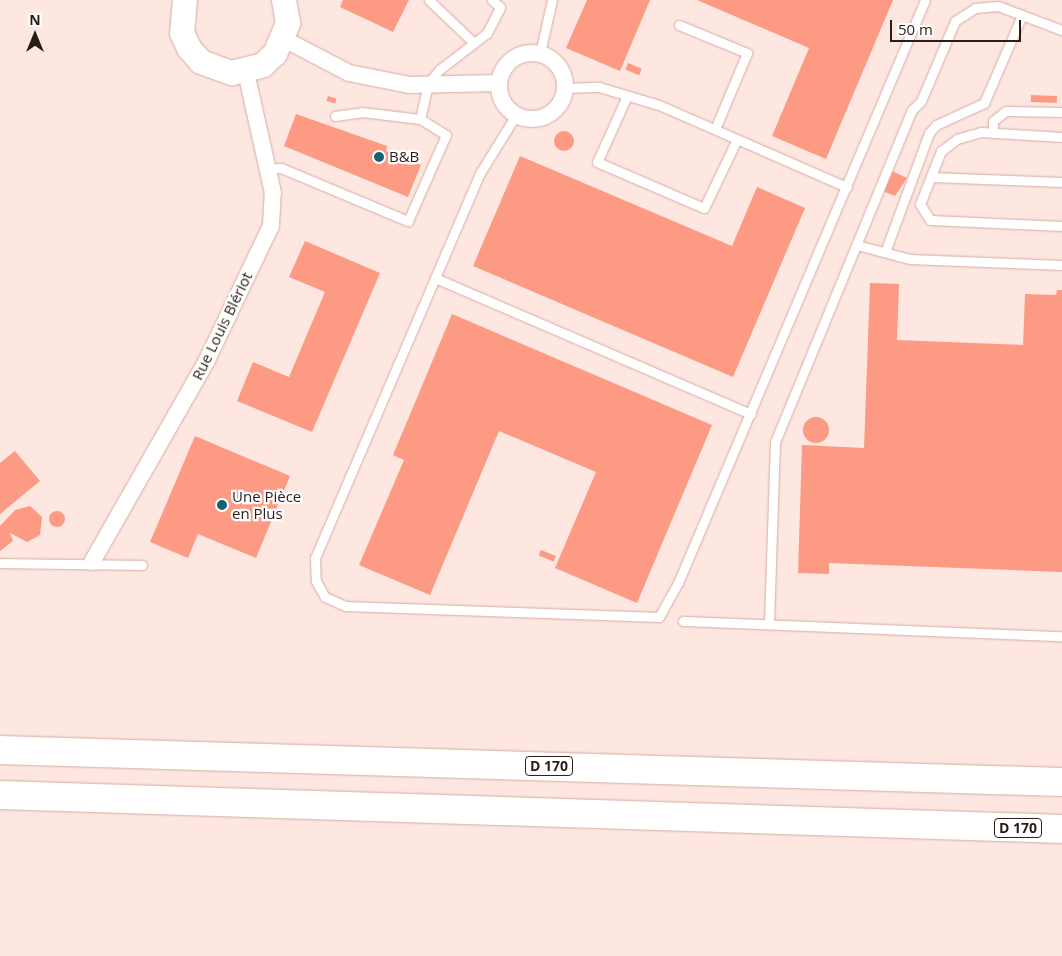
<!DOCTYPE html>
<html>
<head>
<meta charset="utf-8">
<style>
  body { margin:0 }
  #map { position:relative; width:1062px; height:956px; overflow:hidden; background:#ffe7e1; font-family:"Open Sans",sans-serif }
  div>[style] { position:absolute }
  .building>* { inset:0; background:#fc9a83; transform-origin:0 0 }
  .round { border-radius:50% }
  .roads { filter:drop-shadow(0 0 1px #d3aea5) drop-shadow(0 0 1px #d3aea5) }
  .lane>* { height:9px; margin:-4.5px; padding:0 4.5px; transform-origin:4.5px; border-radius:4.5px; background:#fff }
  .street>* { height:16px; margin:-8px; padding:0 8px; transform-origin:8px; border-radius:8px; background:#fff }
  .street>.ring { margin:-8px; padding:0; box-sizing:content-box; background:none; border:16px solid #fff; border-radius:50% }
  .secondary>* { height:24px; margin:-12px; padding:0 12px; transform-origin:12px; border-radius:12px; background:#fff }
  .highway>* { height:28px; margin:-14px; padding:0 14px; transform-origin:14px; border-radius:14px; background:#fff }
  .dots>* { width:14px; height:14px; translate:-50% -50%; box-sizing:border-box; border:2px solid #fff; border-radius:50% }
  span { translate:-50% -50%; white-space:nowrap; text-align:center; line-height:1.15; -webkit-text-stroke:4.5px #fff; paint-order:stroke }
  .shield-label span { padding:1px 4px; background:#fff; border:1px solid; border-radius:4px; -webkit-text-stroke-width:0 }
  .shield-label { font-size:14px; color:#2a1c19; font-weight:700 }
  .poi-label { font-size:15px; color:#2a1c19 }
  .left { translate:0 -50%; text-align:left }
  .street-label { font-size:15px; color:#2a1c19 }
  .north { position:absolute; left:10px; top:10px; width:50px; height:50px; -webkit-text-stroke:4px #fff; paint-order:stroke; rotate:0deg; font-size:14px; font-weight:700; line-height:20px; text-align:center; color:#2a1c19 }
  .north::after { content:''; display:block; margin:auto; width:18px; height:22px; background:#2a1c19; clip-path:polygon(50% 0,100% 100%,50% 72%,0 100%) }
  .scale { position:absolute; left:890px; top:20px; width:131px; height:22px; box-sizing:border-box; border:2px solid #2a1c19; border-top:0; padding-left:6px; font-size:15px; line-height:18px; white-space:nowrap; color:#2a1c19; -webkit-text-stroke:4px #fff; paint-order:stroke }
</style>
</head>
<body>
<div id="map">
  <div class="building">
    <div style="clip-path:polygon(343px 0,409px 0,393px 32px,340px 7px)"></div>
    <div style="clip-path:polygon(587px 0,650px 0,620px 71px,566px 48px)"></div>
    <div style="clip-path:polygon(697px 0,893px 0,826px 159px,772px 136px,809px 48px)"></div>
    <div style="left:628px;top:63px;width:15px;height:7px;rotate:23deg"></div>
    <div style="left:1031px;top:95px;width:26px;height:7px;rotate:2deg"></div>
    <div style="left:328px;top:96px;width:9px;height:5px;rotate:18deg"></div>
    <div style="clip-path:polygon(296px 114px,387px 146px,386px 151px,421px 165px,408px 197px,284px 146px)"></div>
    <div class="round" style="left:554px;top:131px;width:20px;height:20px"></div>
    <div style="clip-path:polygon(520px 156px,732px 246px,757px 187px,805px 208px,733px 377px,473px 266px)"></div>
    <div style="clip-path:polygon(892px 171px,907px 178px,895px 196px,883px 191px)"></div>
    <div style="clip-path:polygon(305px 241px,380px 273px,312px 432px,237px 401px,253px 362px,289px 377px,325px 292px,289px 277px)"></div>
    <div style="clip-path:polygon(870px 283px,899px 284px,897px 340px,1023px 345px,1025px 294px,1056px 295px,1057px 290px,1062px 290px,1062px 572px,829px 563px,829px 574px,798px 573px,802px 445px,864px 448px)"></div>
    <div style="clip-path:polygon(452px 314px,712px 425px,637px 603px,555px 568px,596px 472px,499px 431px,430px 595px,359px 565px,404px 460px,393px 455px)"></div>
    <div class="round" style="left:803px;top:417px;width:26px;height:26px"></div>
    <div style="clip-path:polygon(195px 436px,290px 476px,256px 558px,198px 534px,188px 558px,150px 542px)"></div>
    <div style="clip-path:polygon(15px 451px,40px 481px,0 514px,0 463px)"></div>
    <div style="clip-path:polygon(30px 506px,42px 517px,40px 535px,27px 542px,10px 533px,13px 541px,0 551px,0 526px,15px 510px)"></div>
    <div class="round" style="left:49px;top:511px;width:16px;height:16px"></div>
    <div style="left:541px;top:550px;width:16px;height:6px;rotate:22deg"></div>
  </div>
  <div class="roads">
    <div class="lane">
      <div style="left:429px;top:0;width:61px;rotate:43.7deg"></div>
      <div style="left:679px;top:25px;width:74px;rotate:22.4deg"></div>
      <div style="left:747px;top:53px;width:82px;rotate:112.8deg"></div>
      <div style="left:540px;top:53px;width:54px;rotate:-77.2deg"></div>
      <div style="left:565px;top:88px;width:34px;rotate:-2deg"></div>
      <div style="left:599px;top:87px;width:63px;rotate:16.7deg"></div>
      <div style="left:659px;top:105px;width:205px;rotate:23.6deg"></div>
      <div style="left:627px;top:96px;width:72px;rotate:114.4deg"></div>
      <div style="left:597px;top:162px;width:116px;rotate:23.3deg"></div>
      <div style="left:704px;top:208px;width:76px;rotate:-64.4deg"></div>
      <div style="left:516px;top:115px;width:68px;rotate:121.8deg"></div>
      <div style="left:480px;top:173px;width:419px;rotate:113.2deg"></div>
      <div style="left:315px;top:558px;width:23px;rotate:88deg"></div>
      <div style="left:316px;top:581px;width:18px;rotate:61deg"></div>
      <div style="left:325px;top:597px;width:22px;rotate:24deg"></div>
      <div style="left:345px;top:606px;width:314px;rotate:2deg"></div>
      <div style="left:659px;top:617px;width:39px;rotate:-61deg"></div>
      <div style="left:678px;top:583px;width:633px;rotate:-67.04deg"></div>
      <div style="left:335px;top:116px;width:27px;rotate:-8deg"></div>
      <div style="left:362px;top:112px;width:58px;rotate:6.9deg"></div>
      <div style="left:993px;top:133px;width:12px;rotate:-90deg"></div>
      <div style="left:993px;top:121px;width:16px;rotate:-38deg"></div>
      <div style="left:1006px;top:111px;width:56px;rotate:1deg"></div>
      <div style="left:1062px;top:137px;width:81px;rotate:-176.5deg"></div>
      <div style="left:981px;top:132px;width:25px;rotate:164deg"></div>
      <div style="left:957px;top:139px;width:20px;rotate:143deg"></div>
      <div style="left:941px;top:151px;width:57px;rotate:111.6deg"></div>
      <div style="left:920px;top:204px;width:19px;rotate:58deg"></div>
      <div style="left:930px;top:220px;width:132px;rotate:2.6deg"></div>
      <div style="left:267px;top:169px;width:14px;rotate:-4deg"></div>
      <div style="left:281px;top:168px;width:138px;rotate:22.7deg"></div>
      <div style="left:408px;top:221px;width:94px;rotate:-66.2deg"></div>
      <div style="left:446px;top:135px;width:31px;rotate:-148deg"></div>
      <div style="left:420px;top:119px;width:36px;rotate:-77deg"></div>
      <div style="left:428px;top:84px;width:18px;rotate:-52deg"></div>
      <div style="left:439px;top:70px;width:61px;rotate:-37.6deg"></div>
      <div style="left:487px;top:33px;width:29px;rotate:-63deg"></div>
      <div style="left:500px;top:7px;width:11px;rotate:-139deg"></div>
      <div style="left:931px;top:177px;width:131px;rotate:2.2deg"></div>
      <div style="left:857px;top:245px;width:55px;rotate:14.8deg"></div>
      <div style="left:910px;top:259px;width:152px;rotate:2.3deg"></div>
      <div style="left:885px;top:252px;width:127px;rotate:-69.7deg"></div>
      <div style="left:929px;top:133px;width:11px;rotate:-49deg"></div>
      <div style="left:936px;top:125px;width:53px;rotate:-24.6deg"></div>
      <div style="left:984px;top:103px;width:96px;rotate:-66.6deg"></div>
      <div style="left:435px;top:278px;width:344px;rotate:23.3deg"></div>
      <div style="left:0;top:563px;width:142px;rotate:0.8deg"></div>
      <div style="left:683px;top:621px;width:379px;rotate:2.3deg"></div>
      <div style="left:769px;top:622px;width:180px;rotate:-88.1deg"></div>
      <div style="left:775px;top:442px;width:359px;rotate:-67.6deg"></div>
      <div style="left:912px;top:110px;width:13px;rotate:-45deg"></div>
      <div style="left:921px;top:101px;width:87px;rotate:-67deg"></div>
      <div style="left:955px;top:21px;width:24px;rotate:-33deg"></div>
      <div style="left:975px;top:8px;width:23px;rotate:-5deg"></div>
      <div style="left:998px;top:6px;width:68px;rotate:20.6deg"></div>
    </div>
    <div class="street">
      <div style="left:284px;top:39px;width:73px;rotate:27.6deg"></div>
      <div style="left:349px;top:73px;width:61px;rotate:11.3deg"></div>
      <div style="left:409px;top:85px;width:90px;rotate:-1.3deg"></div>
      <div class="ring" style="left:499px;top:53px;width:50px;height:50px"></div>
      <div style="left:92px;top:562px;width:232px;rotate:-60.3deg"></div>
      <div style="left:207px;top:360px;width:148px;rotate:-64.5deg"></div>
      <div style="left:271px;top:226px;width:33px;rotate:-87deg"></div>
      <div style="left:273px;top:193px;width:124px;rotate:-102.6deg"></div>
    </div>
    <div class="secondary">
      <div style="left:185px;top:0;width:33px;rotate:95deg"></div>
      <div style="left:182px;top:33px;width:17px;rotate:65deg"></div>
      <div style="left:189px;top:48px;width:18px;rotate:49deg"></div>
      <div style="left:201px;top:62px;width:33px;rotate:20deg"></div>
      <div style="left:232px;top:73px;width:32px;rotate:-14deg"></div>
      <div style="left:263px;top:65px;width:16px;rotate:-43deg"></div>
      <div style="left:275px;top:54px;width:34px;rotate:-67deg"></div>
      <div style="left:288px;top:23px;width:23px;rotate:-100deg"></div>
    </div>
    <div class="highway">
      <div style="left:0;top:750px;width:1062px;rotate:1.73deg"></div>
      <div style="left:0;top:795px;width:1063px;rotate:1.83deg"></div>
    </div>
  </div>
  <div class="dots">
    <div style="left:379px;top:157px;background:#17616f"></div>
    <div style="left:222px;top:505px;background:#17616f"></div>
  </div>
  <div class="shield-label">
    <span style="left:549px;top:766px">D 170</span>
    <span style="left:1018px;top:828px">D 170</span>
  </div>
  <div class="poi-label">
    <span class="left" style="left:389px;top:157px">B&amp;B</span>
    <span class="left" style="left:232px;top:505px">Une Pièce<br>en Plus</span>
  </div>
  <div class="street-label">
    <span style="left:222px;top:326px;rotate:-64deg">Rue Louis Blériot</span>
  </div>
  <div class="north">N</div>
  <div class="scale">50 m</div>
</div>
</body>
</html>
